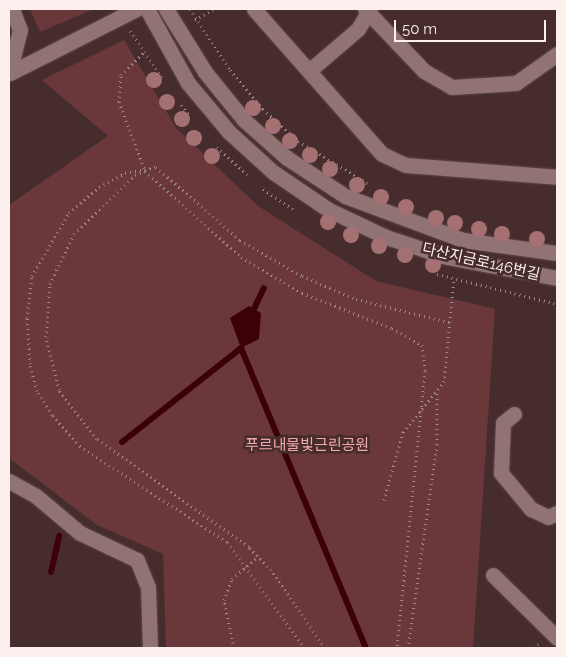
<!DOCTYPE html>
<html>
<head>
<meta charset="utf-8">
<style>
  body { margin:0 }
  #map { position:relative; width:566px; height:657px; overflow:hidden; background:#462c2c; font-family:Raleway,"Noto Sans KR",sans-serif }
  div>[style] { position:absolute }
  .green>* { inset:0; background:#6a383a }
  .water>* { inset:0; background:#3c0009 }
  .stream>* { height:6px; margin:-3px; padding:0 3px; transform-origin:3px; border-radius:3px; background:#3c0009 }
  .path>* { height:3px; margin-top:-1.5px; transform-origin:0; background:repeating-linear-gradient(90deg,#9e8a8a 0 1px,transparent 0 5px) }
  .roads { filter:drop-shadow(0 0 1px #5e4949) drop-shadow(0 0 1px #5e4949) }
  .minor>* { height:15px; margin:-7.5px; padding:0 7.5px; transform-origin:7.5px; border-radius:7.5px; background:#917373 }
  .trees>* { width:16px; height:16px; margin:-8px; border-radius:50%; background:#a57071 }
  span { translate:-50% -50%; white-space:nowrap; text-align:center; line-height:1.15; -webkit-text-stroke:5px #462c2c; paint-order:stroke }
  .street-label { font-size:15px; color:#feefef }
  .park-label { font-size:15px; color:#f3a8aa }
  .frame { position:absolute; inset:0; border:10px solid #feefef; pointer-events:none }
  .scale { position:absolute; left:394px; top:20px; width:152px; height:22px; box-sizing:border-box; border:2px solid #feefef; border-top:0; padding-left:6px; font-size:15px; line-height:18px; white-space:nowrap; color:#feefef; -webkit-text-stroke:4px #462c2c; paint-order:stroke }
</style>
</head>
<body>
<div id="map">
  <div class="green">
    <div style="clip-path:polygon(30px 9px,94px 9px,40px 32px)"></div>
    <div style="clip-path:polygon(124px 40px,176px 128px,258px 206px,376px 281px,495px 309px,473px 648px,166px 648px,163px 554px,97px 525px,9px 458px,9px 205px,108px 136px,42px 80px)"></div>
  </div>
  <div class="water">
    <div style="clip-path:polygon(249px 306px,261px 313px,259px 339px,241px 348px,230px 318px)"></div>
  </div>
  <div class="stream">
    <div style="left:254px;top:309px;width:23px;rotate:-65deg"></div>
    <div style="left:122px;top:442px;width:152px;rotate:-38.3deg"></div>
    <div style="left:241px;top:348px;width:323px;rotate:67.4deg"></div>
    <div style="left:51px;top:572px;width:37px;rotate:-77deg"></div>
  </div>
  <div class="path">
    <div style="left:190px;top:9px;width:73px;rotate:56.7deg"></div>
    <div style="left:230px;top:70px;width:51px;rotate:49.8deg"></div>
    <div style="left:263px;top:109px;width:47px;rotate:42.4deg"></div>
    <div style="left:298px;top:141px;width:83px;rotate:31.2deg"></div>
    <div style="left:195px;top:20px;width:22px;rotate:-30deg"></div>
    <div style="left:130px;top:31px;width:56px;rotate:55.2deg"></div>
    <div style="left:181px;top:105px;width:14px;rotate:51deg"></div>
    <div style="left:217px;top:147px;width:41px;rotate:43deg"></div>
    <div style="left:144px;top:168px;width:71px;rotate:-110.7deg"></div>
    <div style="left:119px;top:102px;width:27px;rotate:-86deg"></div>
    <div style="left:121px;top:75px;width:34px;rotate:-45deg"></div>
    <div style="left:263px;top:189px;width:36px;rotate:34deg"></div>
    <div style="left:437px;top:274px;width:124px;rotate:14deg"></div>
    <div style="left:384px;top:500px;width:71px;rotate:-74.4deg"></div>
    <div style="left:403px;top:432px;width:65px;rotate:-50.6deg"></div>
    <div style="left:444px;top:382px;width:103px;rotate:-84.5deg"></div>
    <div style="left:234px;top:648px;width:49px;rotate:-101.8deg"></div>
    <div style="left:224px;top:600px;width:22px;rotate:-69deg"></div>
    <div style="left:232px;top:579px;width:35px;rotate:-41deg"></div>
    <div style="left:305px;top:648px;width:132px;rotate:-126.3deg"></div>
    <div style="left:227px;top:542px;width:176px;rotate:-146.9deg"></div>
    <div style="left:80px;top:446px;width:42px;rotate:-132.1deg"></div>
    <div style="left:52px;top:415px;width:28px;rotate:-122deg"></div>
    <div style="left:37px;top:391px;width:28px;rotate:-105deg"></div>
    <div style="left:30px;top:364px;width:46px;rotate:-93.7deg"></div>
    <div style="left:27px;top:318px;width:42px;rotate:-83.2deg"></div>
    <div style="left:32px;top:276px;width:73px;rotate:-59.6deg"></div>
    <div style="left:69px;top:213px;width:40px;rotate:-41deg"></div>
    <div style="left:99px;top:187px;width:30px;rotate:-28deg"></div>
    <div style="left:125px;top:173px;width:32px;rotate:-11deg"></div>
    <div style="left:156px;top:167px;width:111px;rotate:41deg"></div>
    <div style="left:240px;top:240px;width:72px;rotate:30.1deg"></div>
    <div style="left:302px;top:276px;width:59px;rotate:23.1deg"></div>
    <div style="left:356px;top:299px;width:99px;rotate:14deg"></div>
    <div style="left:325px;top:648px;width:95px;rotate:-124.7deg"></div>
    <div style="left:271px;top:570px;width:32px;rotate:-134deg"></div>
    <div style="left:249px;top:547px;width:186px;rotate:-144.6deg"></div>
    <div style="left:97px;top:439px;width:62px;rotate:-127.8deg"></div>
    <div style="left:59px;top:390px;width:55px;rotate:-103.8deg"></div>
    <div style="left:46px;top:337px;width:53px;rotate:-85.7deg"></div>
    <div style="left:50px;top:284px;width:55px;rotate:-64.4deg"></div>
    <div style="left:74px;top:234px;width:85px;rotate:-44deg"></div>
    <div style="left:135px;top:175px;width:11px;rotate:-22deg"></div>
    <div style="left:145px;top:171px;width:129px;rotate:41.9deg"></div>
    <div style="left:241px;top:257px;width:71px;rotate:30.5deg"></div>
    <div style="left:302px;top:293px;width:97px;rotate:21.3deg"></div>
    <div style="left:392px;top:328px;width:34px;rotate:30deg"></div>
    <div style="left:422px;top:345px;width:26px;rotate:83deg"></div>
    <div style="left:425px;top:371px;width:278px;rotate:95.8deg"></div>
    <div style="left:408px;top:648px;width:205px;rotate:-81.9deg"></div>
    <div style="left:437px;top:445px;width:54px;rotate:-90deg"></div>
    <div style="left:534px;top:648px;width:8px;rotate:-40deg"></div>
  </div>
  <div class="roads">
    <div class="minor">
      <div style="left:147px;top:9px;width:85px;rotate:61deg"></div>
      <div style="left:188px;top:83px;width:64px;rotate:50.1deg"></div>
      <div style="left:229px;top:132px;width:59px;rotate:42.3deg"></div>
      <div style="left:273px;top:172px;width:68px;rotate:34.2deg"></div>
      <div style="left:329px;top:210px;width:63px;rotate:25.3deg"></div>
      <div style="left:386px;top:237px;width:60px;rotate:18.4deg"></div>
      <div style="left:443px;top:256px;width:116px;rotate:10.9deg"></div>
      <div style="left:166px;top:9px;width:74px;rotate:58.2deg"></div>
      <div style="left:205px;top:72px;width:62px;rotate:50.9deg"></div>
      <div style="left:244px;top:120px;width:57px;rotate:41.5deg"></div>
      <div style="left:287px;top:158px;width:69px;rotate:33.2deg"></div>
      <div style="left:345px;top:196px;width:126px;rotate:20.4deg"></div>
      <div style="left:463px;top:240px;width:95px;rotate:7.9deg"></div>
      <div style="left:254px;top:9px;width:193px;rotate:48.6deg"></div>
      <div style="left:382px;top:154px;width:26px;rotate:25deg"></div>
      <div style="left:406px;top:165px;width:151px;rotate:4.5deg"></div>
      <div style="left:365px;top:9px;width:86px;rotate:46.4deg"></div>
      <div style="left:424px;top:71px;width:32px;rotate:30deg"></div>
      <div style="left:452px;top:87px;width:64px;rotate:-3.6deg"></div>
      <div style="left:516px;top:83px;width:50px;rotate:-35.3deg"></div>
      <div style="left:310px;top:70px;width:63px;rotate:-40.5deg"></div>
      <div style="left:358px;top:29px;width:23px;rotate:-59deg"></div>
      <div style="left:9px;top:73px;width:44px;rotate:-75.7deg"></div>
      <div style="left:20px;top:30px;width:22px;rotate:-111deg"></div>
      <div style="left:10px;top:73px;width:141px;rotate:-26.9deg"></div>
      <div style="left:514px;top:414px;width:14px;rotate:141deg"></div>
      <div style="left:503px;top:423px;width:50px;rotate:92.3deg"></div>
      <div style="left:501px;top:473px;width:47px;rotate:50.2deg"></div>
      <div style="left:531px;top:509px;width:19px;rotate:25deg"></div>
      <div style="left:548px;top:517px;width:10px;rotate:-24deg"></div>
      <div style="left:9px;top:481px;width:31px;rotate:29deg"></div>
      <div style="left:36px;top:496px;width:57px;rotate:40.1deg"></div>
      <div style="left:80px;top:533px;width:63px;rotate:25.3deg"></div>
      <div style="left:137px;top:560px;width:29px;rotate:68deg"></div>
      <div style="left:148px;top:587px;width:61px;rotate:88.1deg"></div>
      <div style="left:493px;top:575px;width:90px;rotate:44.5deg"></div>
    </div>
  </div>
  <div class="trees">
    <div style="left:154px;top:80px"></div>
    <div style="left:167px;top:102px"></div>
    <div style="left:253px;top:108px"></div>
    <div style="left:182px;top:119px"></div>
    <div style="left:273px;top:126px"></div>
    <div style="left:194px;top:138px"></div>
    <div style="left:290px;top:141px"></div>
    <div style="left:310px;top:155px"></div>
    <div style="left:212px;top:156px"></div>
    <div style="left:330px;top:169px"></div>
    <div style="left:357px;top:185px"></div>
    <div style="left:381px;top:197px"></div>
    <div style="left:406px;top:207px"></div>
    <div style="left:436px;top:218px"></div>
    <div style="left:328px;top:222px"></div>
    <div style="left:455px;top:223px"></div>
    <div style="left:479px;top:229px"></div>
    <div style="left:502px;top:234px"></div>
    <div style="left:351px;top:235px"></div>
    <div style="left:537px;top:239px"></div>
    <div style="left:379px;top:246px"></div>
    <div style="left:405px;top:255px"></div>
    <div style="left:433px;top:265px"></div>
  </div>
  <div class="street-label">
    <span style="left:481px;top:262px;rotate:13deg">다산지금로146번길</span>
  </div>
  <div class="park-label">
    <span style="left:307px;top:446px">푸르내물빛근린공원</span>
  </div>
  <div class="frame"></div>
  <div class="scale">50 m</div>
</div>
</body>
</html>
